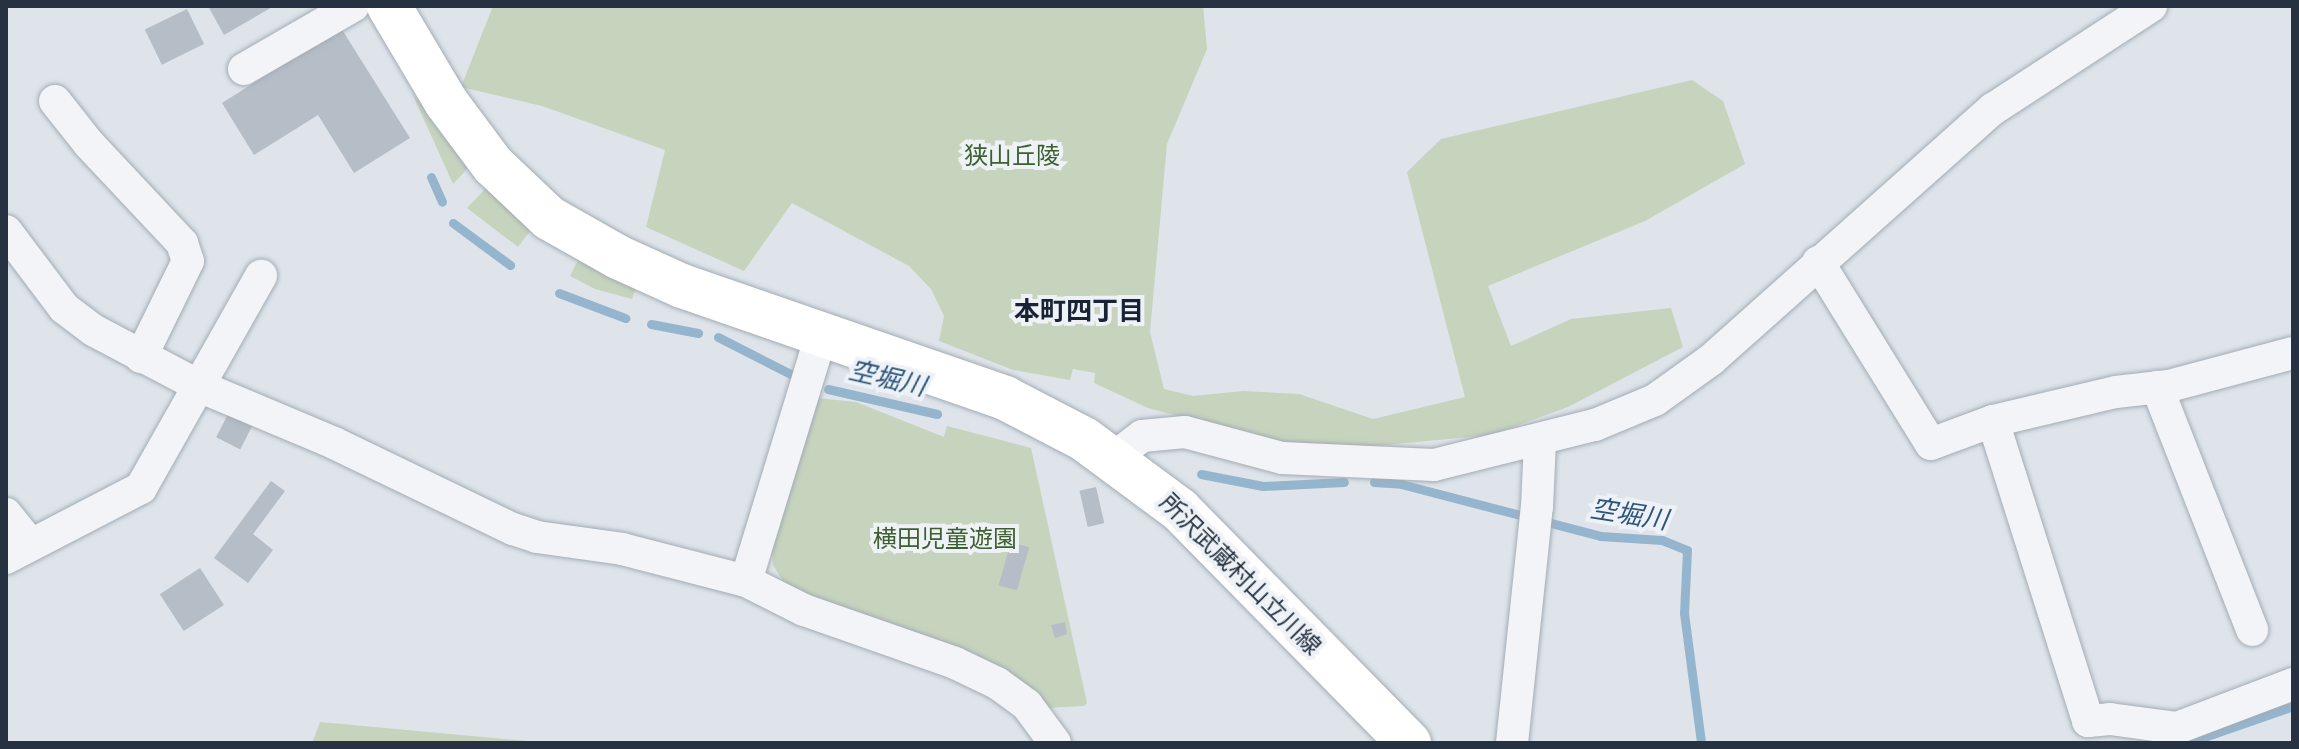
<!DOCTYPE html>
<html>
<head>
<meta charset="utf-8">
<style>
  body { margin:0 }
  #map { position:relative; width:2299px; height:749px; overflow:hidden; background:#dee4ea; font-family:"Sofia Sans Condensed","Noto Sans JP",sans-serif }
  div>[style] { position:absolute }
  .green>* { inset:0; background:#c6d4be }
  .stream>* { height:9px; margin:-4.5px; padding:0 4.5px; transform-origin:4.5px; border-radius:4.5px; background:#95b5ce }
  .building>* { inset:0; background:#b5bdc7; transform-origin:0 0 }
  .roads { filter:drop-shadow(0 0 2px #a3abb4) drop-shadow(0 0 2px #a3abb4) }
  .street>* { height:32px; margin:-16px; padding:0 16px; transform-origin:16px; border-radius:16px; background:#f2f4f7 }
  .primary>* { height:44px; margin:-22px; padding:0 22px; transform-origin:22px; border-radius:22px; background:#fff }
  span { translate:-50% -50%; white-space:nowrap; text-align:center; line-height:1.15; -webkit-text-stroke:8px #eef2f7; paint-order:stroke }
  .park-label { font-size:24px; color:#3e6031 }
  .street-label { font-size:24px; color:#263242 }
  .neighbourhood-label { font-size:26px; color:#182333; font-weight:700 }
  .water-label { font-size:26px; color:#2b557b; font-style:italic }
  .frame { position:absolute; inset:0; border:8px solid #263242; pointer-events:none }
</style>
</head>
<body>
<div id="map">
  <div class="green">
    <div style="clip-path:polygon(493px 6px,1203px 6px,1207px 49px,1167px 144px,1150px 332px,1164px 389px,1193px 396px,1243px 391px,1299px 394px,1373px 419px,1465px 397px,1407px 172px,1441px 139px,1692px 80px,1723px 101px,1745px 164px,1645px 221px,1488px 286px,1511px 346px,1571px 319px,1671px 308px,1683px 347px,1568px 407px,1491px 435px,1353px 448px,1279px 443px,1148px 408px,1094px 383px,1095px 373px,1073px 369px,1070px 380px,1013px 370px,939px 341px,944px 316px,931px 289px,909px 266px,792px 203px,744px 271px,646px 227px,665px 150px,542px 106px,461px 87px)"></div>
    <div style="clip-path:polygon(412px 93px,470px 166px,453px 184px)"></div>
    <div style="clip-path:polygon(488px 186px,534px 226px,518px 247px,467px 208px)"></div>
    <div style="clip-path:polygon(579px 258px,636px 287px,632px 299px,595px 289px,570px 276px)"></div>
    <div style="clip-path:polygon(817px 398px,856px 402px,944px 437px,947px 426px,1031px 448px,1087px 703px,1084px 706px,1046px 708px,1031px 688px,1008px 676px,796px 594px,786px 586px,773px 565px,771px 540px)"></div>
    <div style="clip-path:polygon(320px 722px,549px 743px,312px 743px)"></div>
  </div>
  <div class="stream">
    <div style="left:431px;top:177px;width:27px;rotate:66deg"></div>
    <div style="left:453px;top:223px;width:71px;rotate:36.4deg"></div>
    <div style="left:559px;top:293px;width:71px;rotate:20.7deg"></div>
    <div style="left:651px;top:324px;width:48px;rotate:10.8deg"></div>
    <div style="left:718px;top:337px;width:88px;rotate:27.1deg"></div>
    <div style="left:828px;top:389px;width:112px;rotate:12.9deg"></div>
    <div style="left:1201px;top:474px;width:63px;rotate:11deg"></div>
    <div style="left:1263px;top:486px;width:81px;rotate:-2.8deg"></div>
    <div style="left:1374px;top:482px;width:27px;rotate:4deg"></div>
    <div style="left:1401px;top:484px;width:206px;rotate:14.6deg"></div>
    <div style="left:1600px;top:536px;width:62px;rotate:3.7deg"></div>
    <div style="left:1662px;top:540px;width:27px;rotate:22deg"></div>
    <div style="left:1687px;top:550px;width:63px;rotate:92.7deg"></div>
    <div style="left:1684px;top:613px;width:131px;rotate:82.5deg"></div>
    <div style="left:2187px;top:743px;width:112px;rotate:-19.2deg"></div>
  </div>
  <div class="building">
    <div style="clip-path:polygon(208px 6px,274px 6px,224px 35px)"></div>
    <div style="left:187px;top:9px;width:39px;height:47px;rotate:64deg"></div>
    <div style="clip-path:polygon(341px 28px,410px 138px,354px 173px,318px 115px,254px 155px,222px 103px)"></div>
    <div style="left:228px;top:414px;width:27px;height:26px;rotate:27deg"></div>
    <div style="clip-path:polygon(271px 481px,285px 491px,253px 534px,273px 550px,248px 583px,214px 558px)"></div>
    <div style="left:1096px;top:487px;width:37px;height:17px;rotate:77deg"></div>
    <div style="left:1011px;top:542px;width:19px;height:45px;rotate:16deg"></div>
    <div style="left:200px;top:568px;width:44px;height:48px;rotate:57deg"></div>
    <div style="clip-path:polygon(1065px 622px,1067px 634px,1055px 638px,1051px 625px)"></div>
  </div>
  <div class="roads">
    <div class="street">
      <div style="left:244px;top:69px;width:126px;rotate:-30deg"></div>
      <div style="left:55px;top:101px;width:55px;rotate:51.7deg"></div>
      <div style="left:89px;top:144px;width:136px;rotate:46.8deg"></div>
      <div style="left:182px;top:243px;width:19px;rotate:72deg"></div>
      <div style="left:188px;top:261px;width:107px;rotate:116.1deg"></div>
      <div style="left:6px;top:231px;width:96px;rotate:53deg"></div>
      <div style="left:64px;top:308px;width:36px;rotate:37deg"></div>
      <div style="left:93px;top:330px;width:122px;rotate:27.8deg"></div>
      <div style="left:201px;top:387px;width:144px;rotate:22.8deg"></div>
      <div style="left:334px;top:443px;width:199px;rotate:25.7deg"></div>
      <div style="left:513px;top:529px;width:25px;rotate:18deg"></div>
      <div style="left:537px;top:537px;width:86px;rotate:8deg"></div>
      <div style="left:622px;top:549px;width:128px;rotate:14.5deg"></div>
      <div style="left:746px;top:581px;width:65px;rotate:26.6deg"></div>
      <div style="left:804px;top:610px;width:160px;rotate:19.3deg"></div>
      <div style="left:955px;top:663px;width:47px;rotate:25.5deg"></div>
      <div style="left:997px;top:683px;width:37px;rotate:36deg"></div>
      <div style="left:1027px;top:705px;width:47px;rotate:53.6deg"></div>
      <div style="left:1818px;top:262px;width:214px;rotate:58.2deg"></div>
      <div style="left:1931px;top:444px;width:66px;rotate:-20.4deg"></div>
      <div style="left:1993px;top:421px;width:126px;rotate:-13.3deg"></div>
      <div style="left:2116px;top:392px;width:53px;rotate:-6.5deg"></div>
      <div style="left:2169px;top:386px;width:128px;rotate:-14.9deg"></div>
      <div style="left:2157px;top:387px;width:261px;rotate:68.6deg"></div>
      <div style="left:1993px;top:421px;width:315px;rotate:72.4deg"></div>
      <div style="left:2088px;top:721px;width:22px;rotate:-5deg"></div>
      <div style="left:2110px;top:719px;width:68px;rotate:7.7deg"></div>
      <div style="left:2177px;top:728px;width:124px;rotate:-20.8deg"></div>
      <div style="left:1113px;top:458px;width:36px;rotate:-37deg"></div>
      <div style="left:1142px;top:436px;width:43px;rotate:-5.3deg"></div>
      <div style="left:1185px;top:432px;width:100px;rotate:15deg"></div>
      <div style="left:1282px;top:458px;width:152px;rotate:2.6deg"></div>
      <div style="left:1434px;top:465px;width:166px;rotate:-14deg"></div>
      <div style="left:1595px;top:425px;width:65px;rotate:-22.6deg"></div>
      <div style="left:1655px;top:400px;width:70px;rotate:-35.7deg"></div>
      <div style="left:1712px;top:359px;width:376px;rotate:-41.7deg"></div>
      <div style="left:1993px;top:109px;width:189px;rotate:-33.1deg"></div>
      <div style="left:6px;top:514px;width:36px;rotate:51deg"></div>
      <div style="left:6px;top:558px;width:152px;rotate:-27.4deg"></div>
      <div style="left:141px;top:488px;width:244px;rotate:-60.5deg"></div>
      <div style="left:746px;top:581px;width:259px;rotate:-73deg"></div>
      <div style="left:1512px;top:743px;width:237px;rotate:-84deg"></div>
      <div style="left:1537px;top:507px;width:66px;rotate:-87.4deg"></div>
    </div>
    <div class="primary">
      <div style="left:389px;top:6px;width:112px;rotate:59.3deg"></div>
      <div style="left:446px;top:102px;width:79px;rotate:53.3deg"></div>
      <div style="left:493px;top:165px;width:77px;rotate:43.4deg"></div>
      <div style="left:549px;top:218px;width:79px;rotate:29.5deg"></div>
      <div style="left:618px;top:257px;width:70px;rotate:24.4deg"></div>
      <div style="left:682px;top:286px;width:342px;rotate:19.1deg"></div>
      <div style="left:1005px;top:398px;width:89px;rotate:27.4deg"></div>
      <div style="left:1084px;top:439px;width:119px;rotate:36.5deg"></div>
      <div style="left:1180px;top:510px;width:327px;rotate:45.5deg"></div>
    </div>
  </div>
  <div class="park-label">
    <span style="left:1012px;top:157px">狭山丘陵</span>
    <span style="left:945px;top:540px">横田児童遊園</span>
  </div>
  <div class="street-label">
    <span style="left:1240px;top:575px;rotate:45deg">所沢武蔵村山立川線</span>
  </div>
  <div class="neighbourhood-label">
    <span style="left:1079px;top:313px">本町四丁目</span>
  </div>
  <div class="water-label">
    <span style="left:887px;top:380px;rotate:13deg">空堀川</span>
    <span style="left:1629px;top:516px;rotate:9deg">空堀川</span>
  </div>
  <div class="frame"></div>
</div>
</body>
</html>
